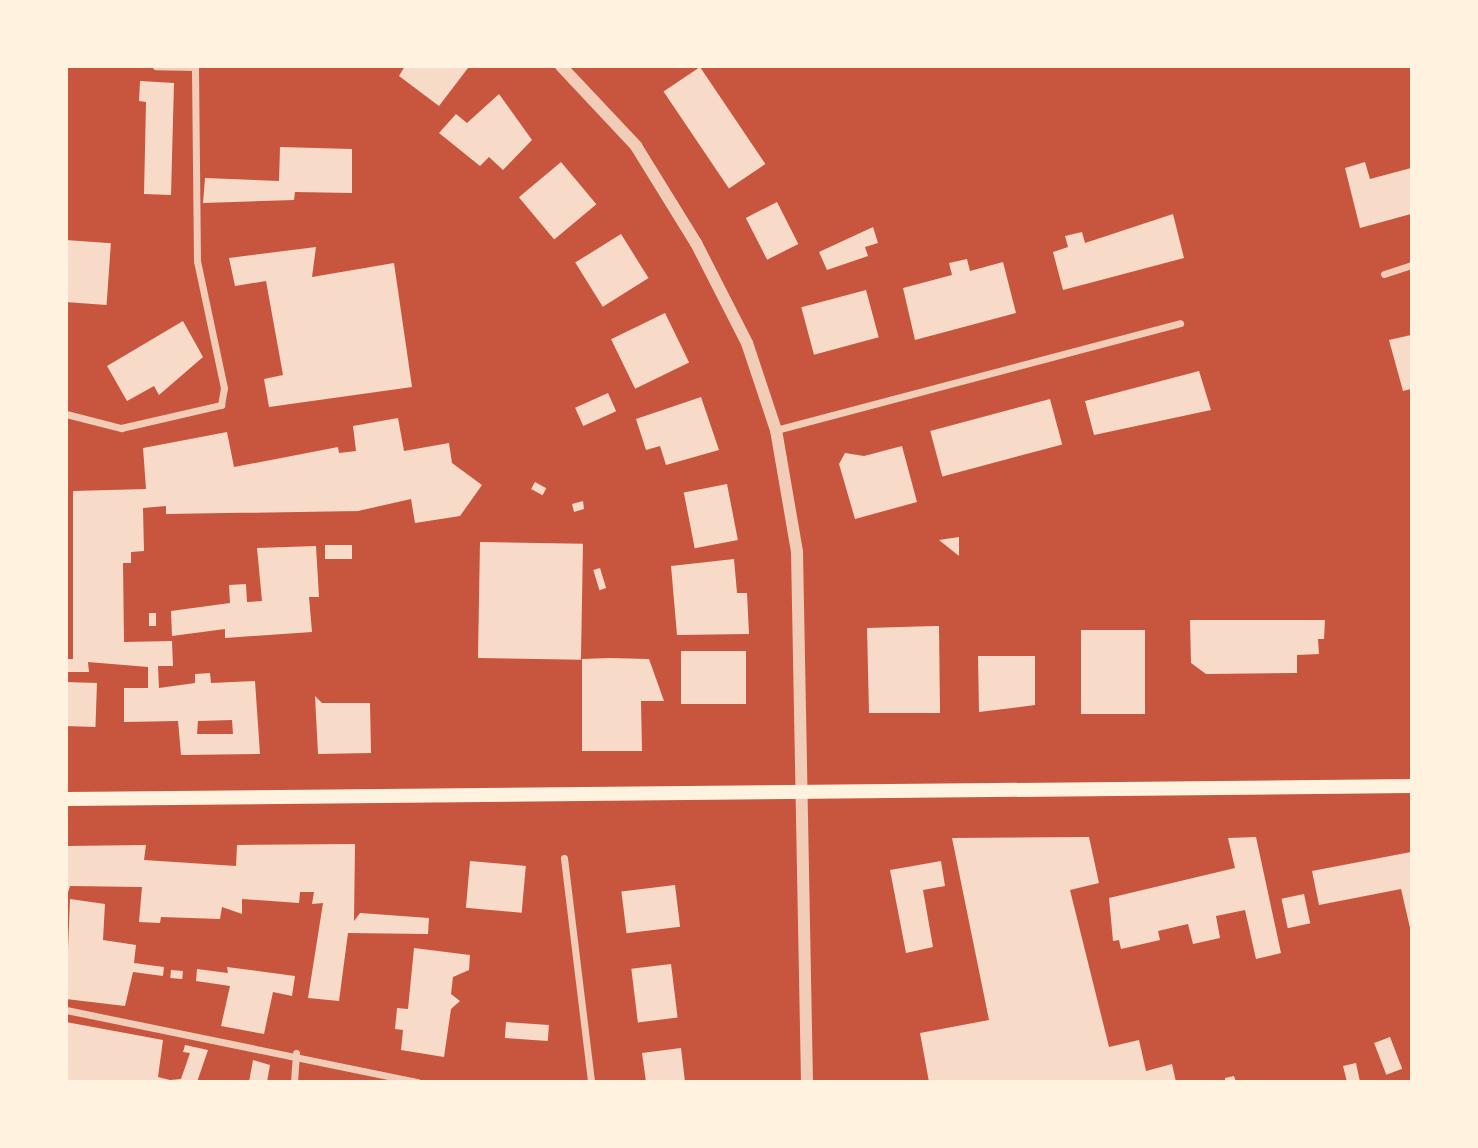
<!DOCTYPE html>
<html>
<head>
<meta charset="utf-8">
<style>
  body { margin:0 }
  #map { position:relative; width:1478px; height:1148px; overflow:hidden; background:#c8553d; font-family:Inter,sans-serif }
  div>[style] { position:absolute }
  .building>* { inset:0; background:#f7dbc8; transform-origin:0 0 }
  .minor>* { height:7px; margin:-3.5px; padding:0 3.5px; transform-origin:3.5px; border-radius:3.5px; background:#f1ccb7 }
  .tertiary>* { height:12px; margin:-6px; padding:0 6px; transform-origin:6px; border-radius:6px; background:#f1ccb7 }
  .secondary>* { height:14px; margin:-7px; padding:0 7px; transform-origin:7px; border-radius:7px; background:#fff3e0 }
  span { translate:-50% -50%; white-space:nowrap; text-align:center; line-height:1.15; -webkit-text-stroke:5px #fff3e0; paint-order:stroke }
  .frame { position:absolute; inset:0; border:68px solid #fff3e0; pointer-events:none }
</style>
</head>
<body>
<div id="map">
  <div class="building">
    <div style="clip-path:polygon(405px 66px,466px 66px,468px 68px,439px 106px,399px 76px)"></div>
    <div style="left:700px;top:67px;width:117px;height:44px;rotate:56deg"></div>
    <div style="clip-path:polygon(140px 81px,174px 83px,171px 195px,144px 194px,146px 102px,139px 101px)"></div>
    <div style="clip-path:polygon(499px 94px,532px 140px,503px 170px,489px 157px,480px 166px,439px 133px,456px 114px,467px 123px)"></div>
    <div style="clip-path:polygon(280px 147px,352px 149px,352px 193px,295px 192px,294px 200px,203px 203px,205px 178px,279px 181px)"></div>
    <div style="left:561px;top:162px;width:55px;height:55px;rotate:50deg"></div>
    <div style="clip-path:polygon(1365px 162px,1370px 179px,1411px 168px,1411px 214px,1360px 228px,1345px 168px)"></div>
    <div style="left:777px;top:202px;width:47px;height:35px;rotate:63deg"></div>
    <div style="clip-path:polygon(1173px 214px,1184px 258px,1063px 290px,1053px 252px,1068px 247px,1065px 236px,1082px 232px,1085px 243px)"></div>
    <div style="clip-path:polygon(873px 227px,878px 243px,865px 247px,868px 256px,827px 270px,819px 252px)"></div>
    <div style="left:621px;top:234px;width:52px;height:54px;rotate:58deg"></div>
    <div style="left:66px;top:240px;width:45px;height:62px;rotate:4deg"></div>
    <div style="clip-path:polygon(316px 247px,312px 277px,394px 263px,412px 387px,269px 407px,264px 379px,283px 375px,266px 281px,235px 286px,229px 258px)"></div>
    <div style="clip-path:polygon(967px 259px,970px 271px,1003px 262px,1016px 313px,915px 340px,903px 288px,952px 275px,949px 263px)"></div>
    <div style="left:866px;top:290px;width:49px;height:67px;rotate:75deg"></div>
    <div style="left:665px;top:313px;width:55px;height:60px;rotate:64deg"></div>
    <div style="clip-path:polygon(183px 321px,203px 357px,159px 395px,154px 386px,127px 401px,107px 366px)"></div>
    <div style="clip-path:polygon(1411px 335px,1411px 389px,1403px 391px,1389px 340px)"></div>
    <div style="clip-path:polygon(1199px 371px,1211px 410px,1094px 435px,1085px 401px)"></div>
    <div style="left:608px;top:393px;width:20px;height:36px;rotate:66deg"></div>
    <div style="clip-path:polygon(701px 397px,719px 450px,666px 465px,660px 446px,646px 450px,636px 419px)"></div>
    <div style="left:1050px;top:399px;width:47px;height:124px;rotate:75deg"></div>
    <div style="clip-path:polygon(evenodd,398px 418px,404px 451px,449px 443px,452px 463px,482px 485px,460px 516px,415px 523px,411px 499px,358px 511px,166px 514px,166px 506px,143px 508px,144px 551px,131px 552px,131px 563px,123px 563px,124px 642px,172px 641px,173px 666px,158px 666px,159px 688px,195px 683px,195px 674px,210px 673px,211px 683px,255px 681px,260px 754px,181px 755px,178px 721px,124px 722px,124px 688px,148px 688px,148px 667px,88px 662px,89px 672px,66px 672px,66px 659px,73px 659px,73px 491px,146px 489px,143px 448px,227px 432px,234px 467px,338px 447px,339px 453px,356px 451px,353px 426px,398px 418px,232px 720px,233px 734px,197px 734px,198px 721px,232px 720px)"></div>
    <div style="clip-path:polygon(902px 446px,917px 502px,855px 519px,839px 464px,845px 453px,864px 456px)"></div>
    <div style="left:535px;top:482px;width:13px;height:8px;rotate:29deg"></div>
    <div style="left:727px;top:484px;width:57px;height:44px;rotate:79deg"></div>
    <div style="clip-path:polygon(583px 501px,584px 509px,574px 512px,572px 504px)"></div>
    <div style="clip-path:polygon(959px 537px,959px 556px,939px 540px)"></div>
    <div style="left:480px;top:542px;width:103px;height:116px;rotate:1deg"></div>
    <div style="left:352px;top:545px;width:14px;height:27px;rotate:90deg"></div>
    <div style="clip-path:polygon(316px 546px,319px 597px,309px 597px,312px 632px,225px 638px,225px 629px,172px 636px,171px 611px,230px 603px,229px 585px,246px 584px,247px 602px,262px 601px,257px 548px)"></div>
    <div style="clip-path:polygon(734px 559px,737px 593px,747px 593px,749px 634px,677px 635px,671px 566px)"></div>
    <div style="left:600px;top:568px;width:21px;height:7px;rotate:73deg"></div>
    <div style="left:149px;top:613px;width:7px;height:13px"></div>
    <div style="clip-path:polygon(1190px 620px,1325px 620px,1324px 639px,1318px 639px,1319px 654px,1297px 655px,1297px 673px,1206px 674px,1191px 663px)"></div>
    <div style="clip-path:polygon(934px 626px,939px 626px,940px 713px,869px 713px,867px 628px)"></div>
    <div style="left:1145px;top:630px;width:84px;height:64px;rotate:90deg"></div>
    <div style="left:681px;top:651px;width:65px;height:53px"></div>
    <div style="clip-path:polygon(978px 656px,1035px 656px,1035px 705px,979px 712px)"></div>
    <div style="clip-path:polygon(609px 658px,649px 659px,664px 701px,641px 701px,642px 751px,582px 751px,582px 659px)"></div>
    <div style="left:66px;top:682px;width:31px;height:44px;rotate:2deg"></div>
    <div style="clip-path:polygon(315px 696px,322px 703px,370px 703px,371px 753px,318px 754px)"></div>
    <div style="clip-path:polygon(1089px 837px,1099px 883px,1070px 890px,1109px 1047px,1139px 1040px,1146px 1071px,1172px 1064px,1176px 1082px,929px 1082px,920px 1033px,989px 1020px,952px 838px)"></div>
    <div style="clip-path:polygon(1256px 837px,1281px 953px,1256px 959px,1245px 910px,1216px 916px,1220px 938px,1193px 944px,1188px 924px,1158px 931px,1160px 940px,1121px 949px,1119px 940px,1113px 941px,1109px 898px,1235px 868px,1228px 838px)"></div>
    <div style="clip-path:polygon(355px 844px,354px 921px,360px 913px,429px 918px,428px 934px,348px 933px,339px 1001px,308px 998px,323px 903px,312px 904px,314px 892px,300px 892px,299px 903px,242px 899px,242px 914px,222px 907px,220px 919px,161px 917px,160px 923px,139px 922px,142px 887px,70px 886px,66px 899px,66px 846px,146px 845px,144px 860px,236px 866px,237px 845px)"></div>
    <div style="clip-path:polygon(1411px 852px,1411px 932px,1401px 889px,1319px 905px,1312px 871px)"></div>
    <div style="left:470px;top:861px;width:56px;height:47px;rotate:5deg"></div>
    <div style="clip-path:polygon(941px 861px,945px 886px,923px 890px,933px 947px,906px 953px,890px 870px)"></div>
    <div style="left:675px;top:885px;width:42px;height:54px;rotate:83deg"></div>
    <div style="left:1304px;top:894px;width:30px;height:23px;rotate:78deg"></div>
    <div style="clip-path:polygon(70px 899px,105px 904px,103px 940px,136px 945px,134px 963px,164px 967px,163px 976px,133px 972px,125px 1006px,66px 999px)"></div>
    <div style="clip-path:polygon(414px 948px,470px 955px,469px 970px,453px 977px,451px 994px,460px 1001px,451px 1009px,444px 1057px,401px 1050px,403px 1030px,395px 1029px,397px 1008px,408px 1009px)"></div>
    <div style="left:671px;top:964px;width:54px;height:40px;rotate:83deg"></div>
    <div style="clip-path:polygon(227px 967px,295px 976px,292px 996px,273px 992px,264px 1034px,221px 1026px,230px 986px,196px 981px,197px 969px,228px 973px)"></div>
    <div style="left:171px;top:970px;width:12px;height:8px;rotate:5deg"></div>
    <div style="clip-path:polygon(66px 1022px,163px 1040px,158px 1077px,170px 1080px,181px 1079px,190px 1053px,183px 1052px,185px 1045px,208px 1050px,197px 1082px,66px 1082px)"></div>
    <div style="left:506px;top:1022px;width:43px;height:16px;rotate:4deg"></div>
    <div style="left:1390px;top:1037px;width:34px;height:17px;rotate:69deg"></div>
    <div style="clip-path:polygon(681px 1048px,685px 1082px,646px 1082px,642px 1053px)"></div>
    <div style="clip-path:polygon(253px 1060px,270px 1065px,267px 1082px,249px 1082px)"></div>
    <div style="clip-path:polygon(1356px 1063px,1360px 1082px,1347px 1082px,1343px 1066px)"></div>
    <div style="clip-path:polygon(1234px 1076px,1236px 1082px,1225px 1082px,1225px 1078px)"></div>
  </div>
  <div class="minor">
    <div style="left:1384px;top:274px;width:29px;rotate:-18deg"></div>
    <div style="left:66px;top:414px;width:57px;rotate:14.3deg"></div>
    <div style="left:121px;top:428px;width:103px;rotate:-13deg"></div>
    <div style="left:221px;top:405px;width:17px;rotate:-80deg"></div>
    <div style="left:224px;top:388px;width:130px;rotate:-102deg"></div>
    <div style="left:197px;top:261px;width:194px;rotate:-90.6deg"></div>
    <div style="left:195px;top:67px;width:39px;rotate:-179deg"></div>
    <div style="left:776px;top:430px;width:418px;rotate:-14.8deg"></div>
    <div style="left:564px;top:858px;width:226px;rotate:83.1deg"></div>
    <div style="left:66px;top:1010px;width:359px;rotate:11.6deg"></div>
    <div style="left:294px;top:1082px;width:29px;rotate:-86deg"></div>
  </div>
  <div class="tertiary">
    <div style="left:561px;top:66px;width:110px;rotate:46.8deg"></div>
    <div style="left:636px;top:146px;width:114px;rotate:58.3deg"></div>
    <div style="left:696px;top:243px;width:112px;rotate:63deg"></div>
    <div style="left:747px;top:343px;width:92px;rotate:71.6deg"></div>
    <div style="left:776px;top:430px;width:124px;rotate:80.2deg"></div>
    <div style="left:797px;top:552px;width:530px;rotate:88.92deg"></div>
  </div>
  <div class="secondary">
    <div style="left:66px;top:799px;width:1346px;rotate:-0.55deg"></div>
  </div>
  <div class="frame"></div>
</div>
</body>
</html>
